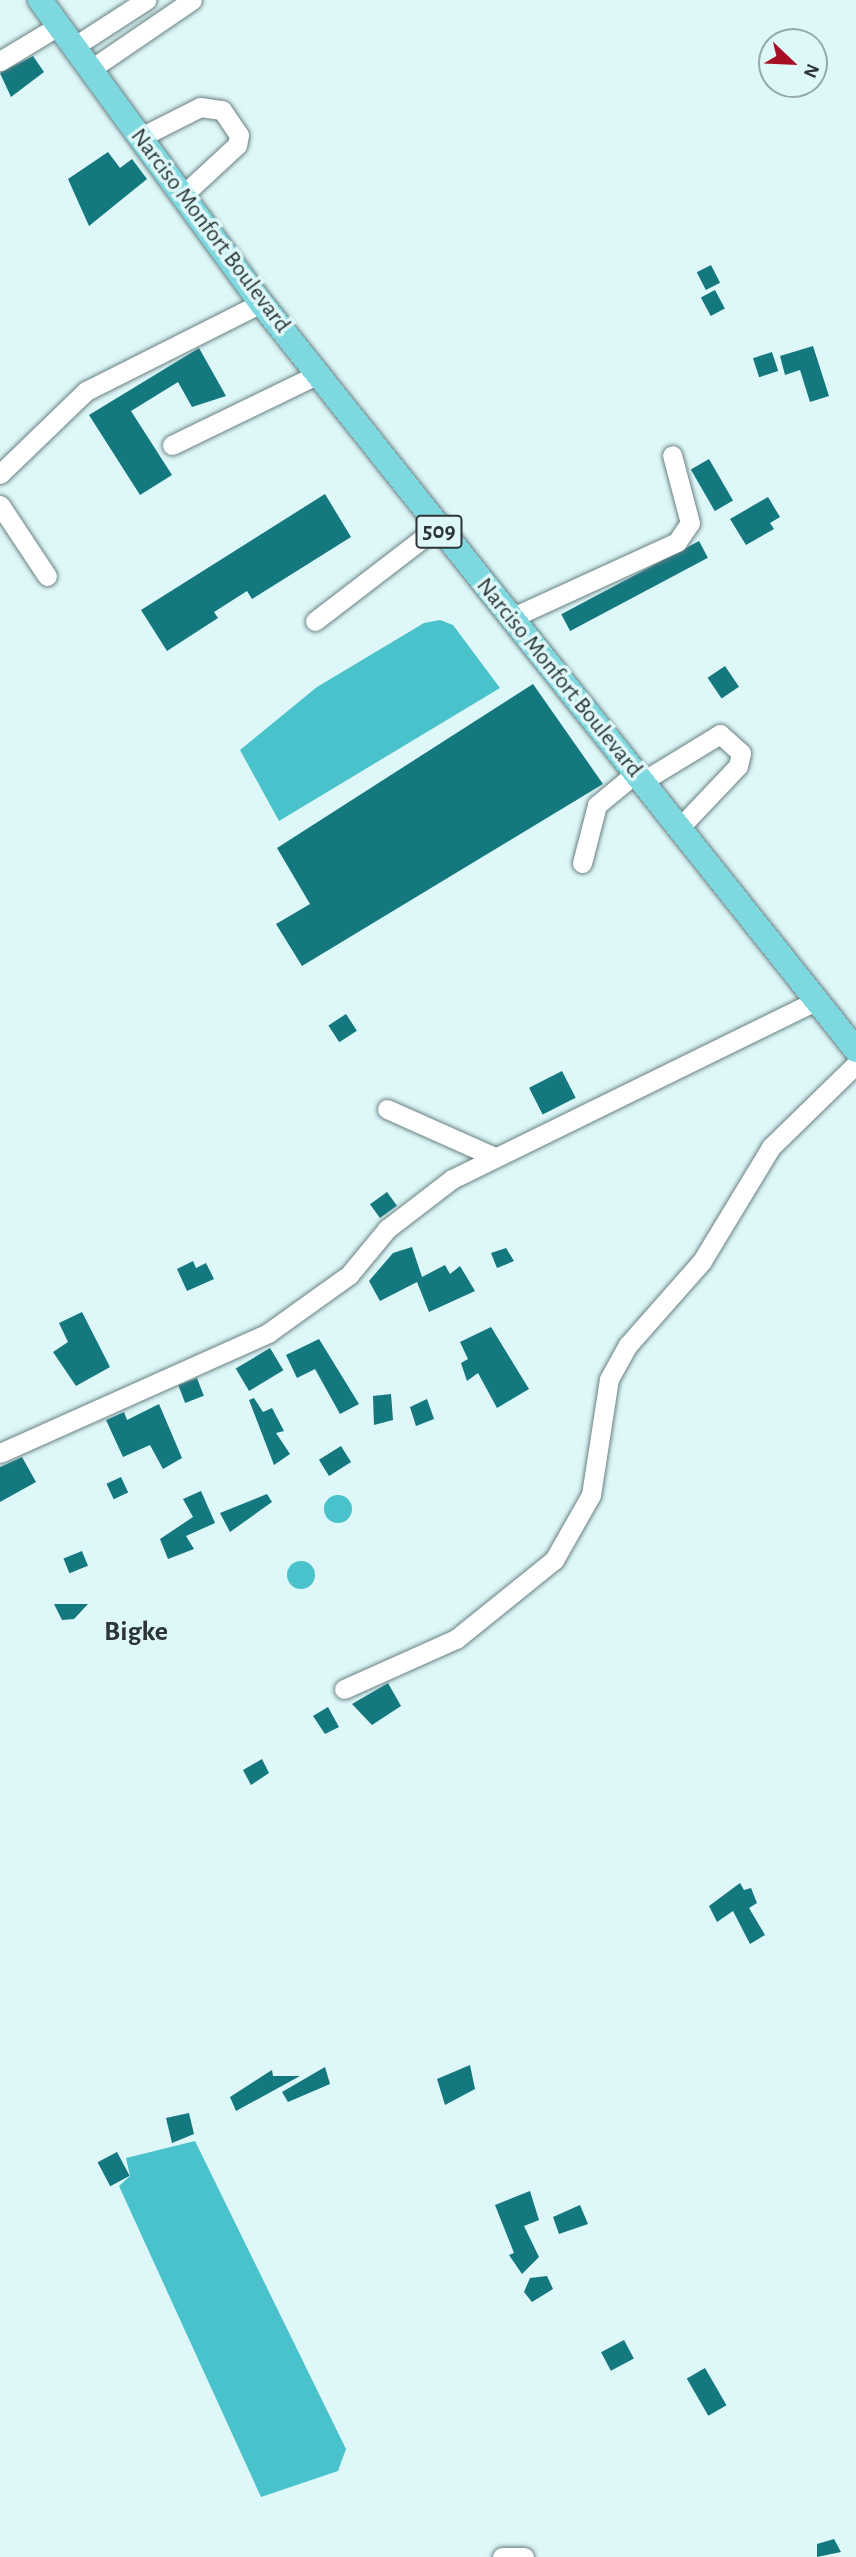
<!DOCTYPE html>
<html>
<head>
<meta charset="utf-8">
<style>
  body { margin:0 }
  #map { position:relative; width:856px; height:2557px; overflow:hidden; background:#def7f9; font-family:"Alegreya Sans",sans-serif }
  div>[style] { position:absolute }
  .water>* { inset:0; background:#4ac2cb }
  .round { border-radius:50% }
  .building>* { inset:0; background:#14787f; transform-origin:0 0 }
  .roads { filter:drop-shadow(0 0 2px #6a8082) drop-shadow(0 0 2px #6a8082) }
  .minor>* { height:19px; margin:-9.5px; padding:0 9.5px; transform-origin:9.5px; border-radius:9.5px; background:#fff }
  .major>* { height:24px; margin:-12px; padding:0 12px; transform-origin:12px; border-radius:12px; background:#7dd9df }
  span { translate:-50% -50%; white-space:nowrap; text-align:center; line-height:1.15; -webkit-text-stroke:7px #def7f9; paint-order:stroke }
  .shield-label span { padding:2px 5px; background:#def7f9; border:2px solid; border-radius:5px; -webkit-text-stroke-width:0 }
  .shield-label { font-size:23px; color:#2c3536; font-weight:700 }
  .street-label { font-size:24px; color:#2c3536 }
  .quarter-label { font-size:28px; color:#2c3536; font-weight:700 }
  .north { position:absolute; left:758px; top:28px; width:70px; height:70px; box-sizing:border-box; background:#def7f9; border:2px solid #97a9ab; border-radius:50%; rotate:113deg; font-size:19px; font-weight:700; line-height:28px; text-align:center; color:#2c3536 }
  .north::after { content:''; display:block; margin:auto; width:24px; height:32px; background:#a70e25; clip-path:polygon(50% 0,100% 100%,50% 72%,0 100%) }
</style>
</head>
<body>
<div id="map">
  <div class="water">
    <div style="clip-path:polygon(440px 620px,453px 625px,500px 688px,279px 821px,240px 750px,317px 687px,424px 623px)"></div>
    <div class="round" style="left:324px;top:1495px;width:28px;height:28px"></div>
    <div class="round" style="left:287px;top:1561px;width:28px;height:28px"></div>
    <div style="clip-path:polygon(195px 2141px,346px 2449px,338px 2471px,261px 2497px,119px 2186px,130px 2176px,126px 2158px)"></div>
  </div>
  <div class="building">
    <div style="clip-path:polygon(33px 56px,44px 72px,11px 97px,0 73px)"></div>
    <div style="clip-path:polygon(108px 152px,120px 168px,132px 159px,147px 179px,89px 226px,68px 179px)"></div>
    <div style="left:711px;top:265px;width:20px;height:16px;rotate:63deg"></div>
    <div style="left:715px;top:290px;width:21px;height:16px;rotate:62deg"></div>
    <div style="clip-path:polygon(813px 346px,829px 396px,810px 402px,800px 370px,785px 375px,780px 356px)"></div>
    <div style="clip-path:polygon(199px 348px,226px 396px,192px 407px,178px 382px,131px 411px,172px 475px,140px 495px,89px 415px)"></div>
    <div style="left:772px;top:352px;width:20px;height:20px;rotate:72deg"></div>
    <div style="left:709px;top:459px;width:48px;height:21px;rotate:60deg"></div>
    <div style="clip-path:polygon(325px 494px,351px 537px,252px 599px,247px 591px,214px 612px,218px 618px,167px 651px,141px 610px)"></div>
    <div style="clip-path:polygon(768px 497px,780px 517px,770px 523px,774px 529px,746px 545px,730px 519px)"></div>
    <div style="left:699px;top:541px;width:19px;height:156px;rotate:62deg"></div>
    <div style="left:725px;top:666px;width:25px;height:21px;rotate:56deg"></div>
    <div style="clip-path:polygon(533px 684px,603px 784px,302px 966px,276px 924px,310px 904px,277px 848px)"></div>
    <div style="left:346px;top:1014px;width:20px;height:21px;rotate:57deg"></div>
    <div style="left:562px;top:1071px;width:30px;height:37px;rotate:63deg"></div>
    <div style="left:387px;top:1192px;width:17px;height:21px;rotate:54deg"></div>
    <div style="clip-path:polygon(412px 1247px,422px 1277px,445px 1265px,450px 1274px,460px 1266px,475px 1291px,429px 1312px,417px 1282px,380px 1301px,369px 1281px,393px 1253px)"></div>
    <div style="clip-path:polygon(506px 1248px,514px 1261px,497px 1268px,491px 1253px)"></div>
    <div style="clip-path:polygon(193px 1261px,196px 1268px,206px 1263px,214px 1279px,187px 1291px,177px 1269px)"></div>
    <div style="clip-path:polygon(82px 1312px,110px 1367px,76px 1386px,53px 1352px,68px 1342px,59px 1323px)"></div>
    <div style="clip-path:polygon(491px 1327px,529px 1389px,497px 1408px,478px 1373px,467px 1381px,461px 1363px,468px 1359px,460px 1342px)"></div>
    <div style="clip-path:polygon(319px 1339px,359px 1404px,340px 1414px,315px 1369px,297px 1378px,286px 1355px)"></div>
    <div style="left:270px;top:1348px;width:26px;height:40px;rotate:59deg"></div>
    <div style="left:197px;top:1378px;width:19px;height:20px;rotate:69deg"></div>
    <div style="clip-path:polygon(391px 1394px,393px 1420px,374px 1425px,373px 1396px)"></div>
    <div style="clip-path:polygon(254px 1398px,263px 1412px,272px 1408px,284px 1431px,276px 1433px,290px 1454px,274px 1465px,249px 1400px)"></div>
    <div style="clip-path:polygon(427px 1399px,434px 1419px,416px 1426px,410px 1407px)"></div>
    <div style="clip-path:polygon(159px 1404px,182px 1458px,163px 1469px,150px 1445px,123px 1457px,106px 1420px,124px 1412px,127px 1420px)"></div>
    <div style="left:341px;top:1446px;width:19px;height:26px;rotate:58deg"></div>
    <div style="clip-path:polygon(22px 1457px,36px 1482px,0 1502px,0 1467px)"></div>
    <div style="left:121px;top:1477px;width:17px;height:16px;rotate:65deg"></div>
    <div style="clip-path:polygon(201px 1491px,215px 1523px,186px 1536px,194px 1549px,168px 1559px,160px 1539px,193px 1517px,183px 1499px)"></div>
    <div style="clip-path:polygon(267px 1494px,272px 1502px,230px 1532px,220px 1513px)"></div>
    <div style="left:82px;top:1551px;width:16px;height:20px;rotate:68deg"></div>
    <div style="clip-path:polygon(54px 1604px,88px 1604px,74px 1619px,62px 1620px)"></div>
    <div style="clip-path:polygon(388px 1683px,401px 1706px,372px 1725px,352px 1704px)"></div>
    <div style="clip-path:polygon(328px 1707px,339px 1727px,325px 1734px,313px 1716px)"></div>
    <div style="clip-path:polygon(262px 1759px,269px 1773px,251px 1785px,243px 1770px)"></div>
    <div style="clip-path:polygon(740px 1883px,744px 1890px,751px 1888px,757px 1903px,749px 1908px,765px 1935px,750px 1944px,733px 1911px,717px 1922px,709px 1906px)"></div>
    <div style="clip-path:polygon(470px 2065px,475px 2089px,445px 2105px,437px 2079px)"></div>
    <div style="clip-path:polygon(325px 2067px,330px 2084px,288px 2102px,282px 2092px)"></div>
    <div style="clip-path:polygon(272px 2070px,273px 2076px,300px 2076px,236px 2111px,230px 2097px)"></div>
    <div style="clip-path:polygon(189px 2113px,194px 2134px,172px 2143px,166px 2118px)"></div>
    <div style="left:117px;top:2152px;width:27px;height:22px;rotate:62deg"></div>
    <div style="clip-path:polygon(530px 2191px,539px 2220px,524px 2226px,539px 2257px,522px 2274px,509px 2255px,514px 2253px,495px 2205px)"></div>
    <div style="clip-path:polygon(580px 2205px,588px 2224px,559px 2234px,553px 2217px)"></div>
    <div style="clip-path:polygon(547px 2276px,553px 2289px,532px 2302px,524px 2292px,530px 2278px)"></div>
    <div style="left:624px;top:2340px;width:21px;height:26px;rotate:62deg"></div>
    <div style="left:705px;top:2368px;width:43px;height:21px;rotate:60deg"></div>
    <div style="clip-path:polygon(834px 2539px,841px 2552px,817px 2557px,817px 2544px)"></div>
  </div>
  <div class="roads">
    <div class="minor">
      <div style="left:75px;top:46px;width:85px;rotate:-32.9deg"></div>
      <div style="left:0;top:61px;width:70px;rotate:-31deg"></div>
      <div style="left:91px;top:69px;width:122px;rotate:-34.3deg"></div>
      <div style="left:139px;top:138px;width:68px;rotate:-26.9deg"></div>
      <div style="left:200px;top:107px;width:22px;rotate:8deg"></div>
      <div style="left:222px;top:110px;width:30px;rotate:56deg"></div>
      <div style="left:239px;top:135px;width:10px;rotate:101deg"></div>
      <div style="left:237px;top:145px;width:75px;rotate:137.2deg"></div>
      <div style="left:172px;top:445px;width:162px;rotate:-25.9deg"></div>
      <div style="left:0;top:474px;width:120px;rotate:-44deg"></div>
      <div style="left:86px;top:391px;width:196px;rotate:-26.7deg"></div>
      <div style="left:0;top:505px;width:85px;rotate:56.5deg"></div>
      <div style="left:511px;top:618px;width:183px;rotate:-24.6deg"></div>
      <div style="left:677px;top:542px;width:23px;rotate:-56deg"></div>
      <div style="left:690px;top:523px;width:70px;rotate:-104.8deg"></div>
      <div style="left:315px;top:621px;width:153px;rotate:-37.5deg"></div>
      <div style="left:643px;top:781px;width:90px;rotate:-31.4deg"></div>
      <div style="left:720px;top:734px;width:28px;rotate:42deg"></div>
      <div style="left:741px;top:753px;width:13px;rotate:103deg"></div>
      <div style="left:738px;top:766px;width:83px;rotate:133.5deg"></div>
      <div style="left:582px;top:863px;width:60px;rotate:-75.5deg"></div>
      <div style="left:597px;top:805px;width:52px;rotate:-39.5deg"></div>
      <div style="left:387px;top:1109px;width:118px;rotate:24deg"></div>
      <div style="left:0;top:1453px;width:294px;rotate:-24.1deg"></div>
      <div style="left:268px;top:1333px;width:100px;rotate:-35.6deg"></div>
      <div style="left:349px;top:1275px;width:60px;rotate:-50.4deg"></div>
      <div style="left:387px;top:1229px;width:82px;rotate:-37.6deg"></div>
      <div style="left:452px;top:1179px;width:402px;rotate:-26.1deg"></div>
      <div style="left:344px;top:1689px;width:123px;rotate:-24.1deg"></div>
      <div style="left:456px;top:1639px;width:126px;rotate:-38.9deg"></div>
      <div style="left:554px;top:1560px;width:75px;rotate:-60.4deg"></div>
      <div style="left:591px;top:1495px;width:117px;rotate:-81.2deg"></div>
      <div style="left:609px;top:1379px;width:39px;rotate:-61deg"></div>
      <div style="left:628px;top:1345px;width:112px;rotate:-48.6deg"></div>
      <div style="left:702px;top:1261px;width:133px;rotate:-58.8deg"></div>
      <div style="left:771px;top:1147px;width:119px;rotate:-44.3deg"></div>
      <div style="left:502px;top:2557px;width:22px"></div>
    </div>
    <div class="major">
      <div style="left:40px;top:0;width:375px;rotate:53.9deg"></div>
      <div style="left:261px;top:303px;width:955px;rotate:51.46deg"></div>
    </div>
  </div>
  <div class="shield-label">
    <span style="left:439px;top:532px">509</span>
  </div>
  <div class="street-label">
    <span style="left:210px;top:231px;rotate:53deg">Narciso Monfort Boulevard</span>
    <span style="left:559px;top:678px;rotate:51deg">Narciso Monfort Boulevard</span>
  </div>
  <div class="quarter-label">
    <span style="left:136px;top:1632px">Bigke</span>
  </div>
  <div class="north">N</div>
</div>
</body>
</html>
